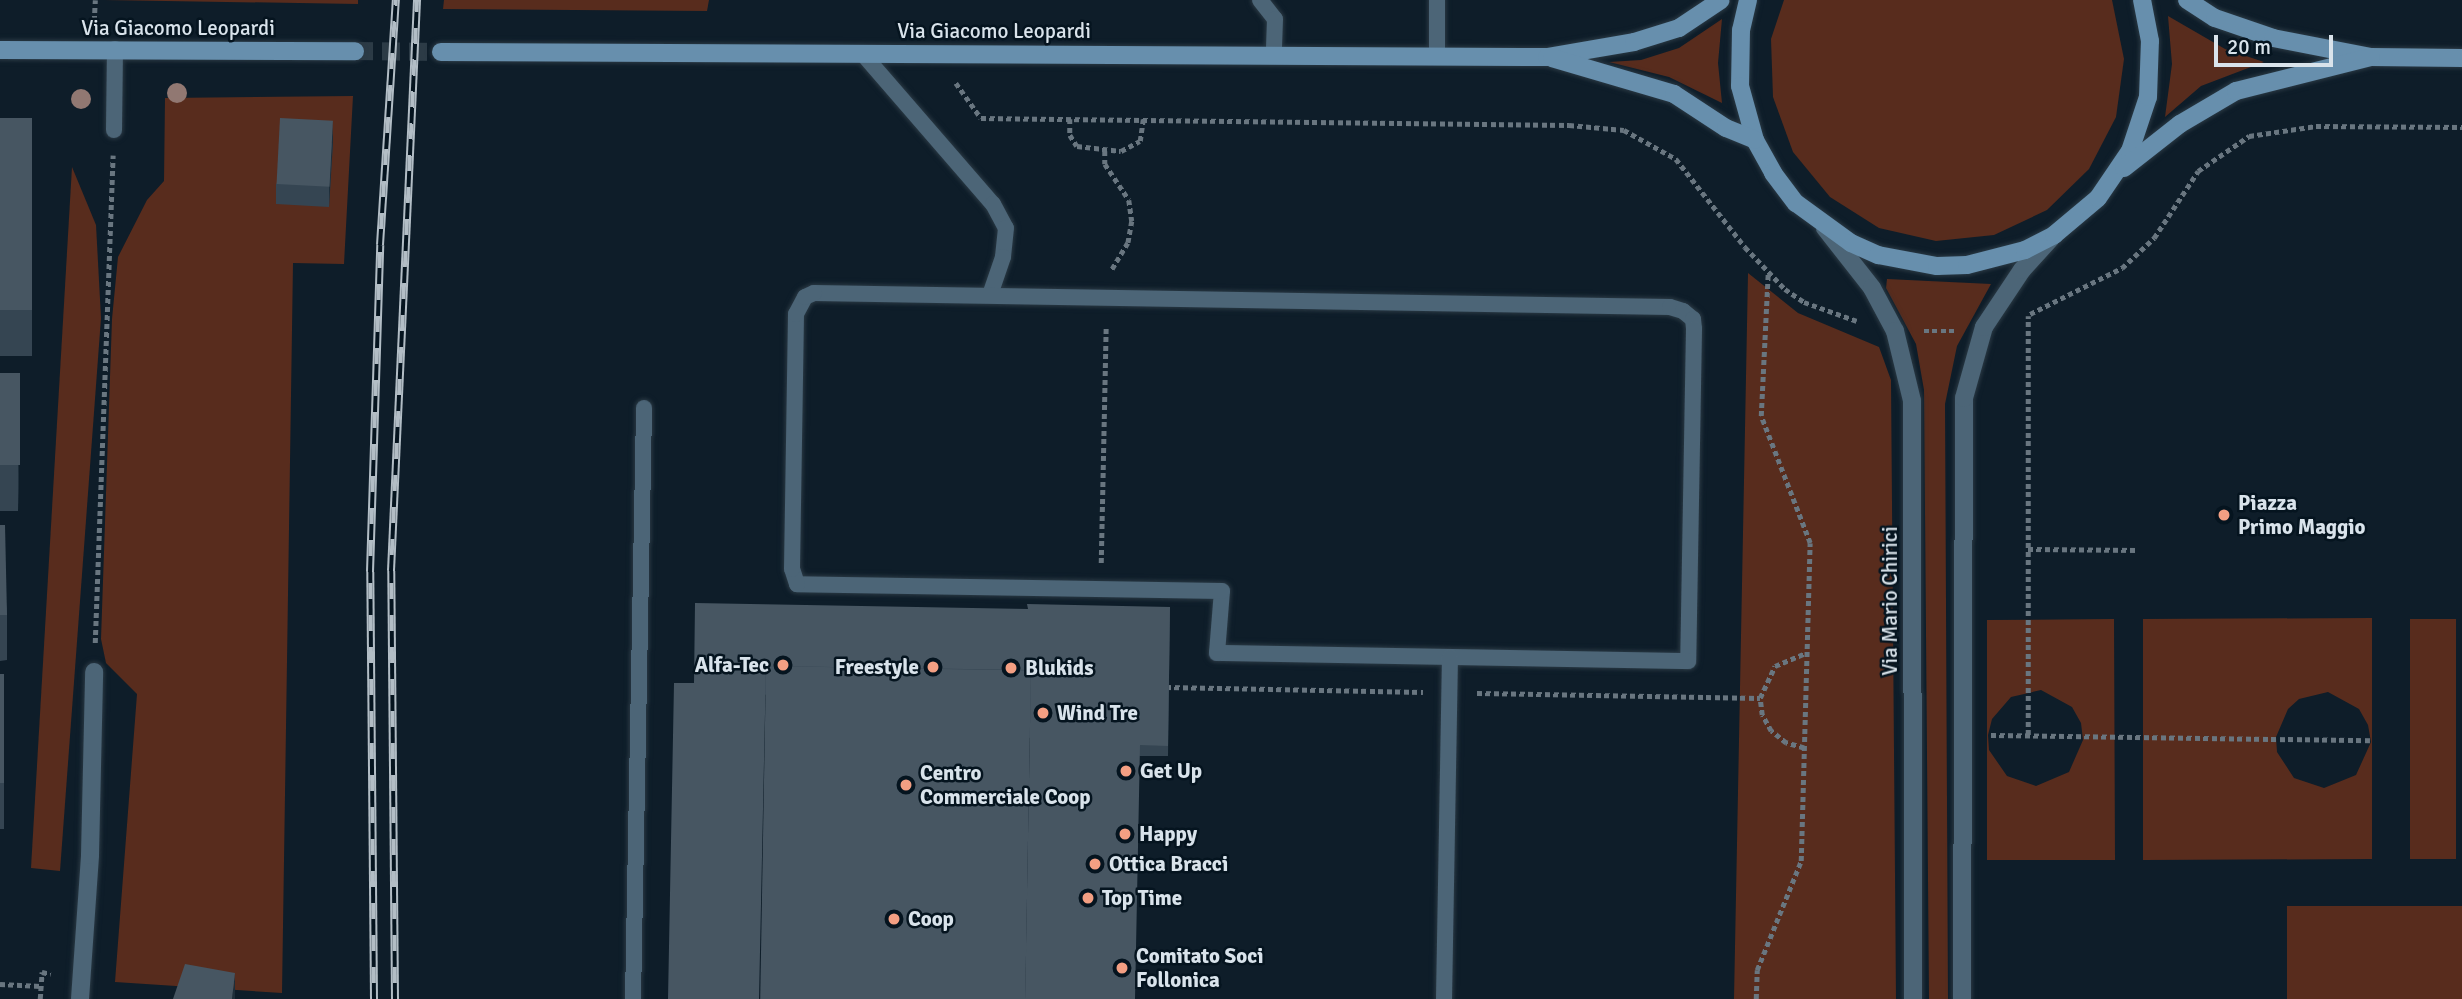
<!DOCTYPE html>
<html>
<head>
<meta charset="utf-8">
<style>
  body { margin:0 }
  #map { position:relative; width:2462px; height:999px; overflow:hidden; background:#0e1d29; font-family:Signika,sans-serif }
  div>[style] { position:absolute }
  .green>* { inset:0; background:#582c1d; transform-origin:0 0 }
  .secondary-tunnel>* { height:18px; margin-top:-9px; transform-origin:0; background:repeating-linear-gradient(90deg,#2c3b46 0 18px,transparent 0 27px) }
  .path>* { height:4.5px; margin-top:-2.25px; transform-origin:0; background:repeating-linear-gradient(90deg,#697680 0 5px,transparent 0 8.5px) }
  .roads { filter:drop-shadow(0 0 2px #2a3944) drop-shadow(0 0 2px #2a3944) }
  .lane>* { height:16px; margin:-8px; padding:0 8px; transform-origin:8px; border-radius:8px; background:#4c6577 }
  .street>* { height:18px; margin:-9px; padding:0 9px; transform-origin:9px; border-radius:9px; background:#4c6577 }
  .secondary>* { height:18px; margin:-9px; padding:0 9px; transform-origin:9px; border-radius:9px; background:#678fad }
  .rail>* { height:8px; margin-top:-4px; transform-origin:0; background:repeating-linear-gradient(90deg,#05141f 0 16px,#b2bdc5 0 32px); box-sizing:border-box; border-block:2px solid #b2bdc5 }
  .trees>* { width:20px; height:20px; margin:-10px; border-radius:50%; background:#917872 }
  .wall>* { inset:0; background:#354552; transform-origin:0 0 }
  .shaded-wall>* { inset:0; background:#1e2e3a }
  .building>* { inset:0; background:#475662; transform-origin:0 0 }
  .dots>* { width:19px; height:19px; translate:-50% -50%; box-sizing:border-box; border:4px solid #05141f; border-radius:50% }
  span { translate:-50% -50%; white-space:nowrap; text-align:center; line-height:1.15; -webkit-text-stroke:5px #05141f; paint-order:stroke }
  .street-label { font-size:21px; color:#d9e3eb }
  .poi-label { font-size:21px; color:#d9e3eb; font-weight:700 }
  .left { translate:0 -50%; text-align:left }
  .right { translate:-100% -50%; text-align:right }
  .scale { position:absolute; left:2214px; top:35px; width:119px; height:32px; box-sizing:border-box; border:4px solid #d9e3eb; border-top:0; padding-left:9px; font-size:21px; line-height:24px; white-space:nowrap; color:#d9e3eb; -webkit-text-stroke:5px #05141f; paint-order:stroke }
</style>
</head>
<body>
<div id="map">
  <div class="green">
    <div style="clip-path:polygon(104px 0,358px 0,358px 4px)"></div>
    <div style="clip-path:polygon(444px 0,709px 0,707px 11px,443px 9px)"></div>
    <div style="clip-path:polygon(1784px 0,2112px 0,2124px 59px,2116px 117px,2089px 169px,2047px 210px,1994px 235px,1936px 241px,1879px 228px,1830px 197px,1793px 152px,1773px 97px,1771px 39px)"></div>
    <div style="clip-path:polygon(2168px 16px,2225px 49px,2264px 62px,2201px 86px,2165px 117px,2172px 64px)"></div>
    <div style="clip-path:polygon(1722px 19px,1718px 63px,1722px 103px,1669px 77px,1609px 62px,1641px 60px,1679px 48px)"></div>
    <div style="clip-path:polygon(353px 96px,344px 264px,293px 263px,282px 993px,115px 982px,137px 694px,106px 663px,101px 639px,112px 319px,118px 257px,147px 200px,164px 181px,165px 98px)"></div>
    <div style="clip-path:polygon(72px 167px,96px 225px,101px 318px,60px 871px,31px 868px)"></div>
    <div style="clip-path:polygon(1748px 273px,1798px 313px,1879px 347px,1891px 380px,1896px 999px,1734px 999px)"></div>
    <div style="clip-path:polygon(1887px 279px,1991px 284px,1957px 346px,1945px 404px,1948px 999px,1929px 999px,1924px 390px,1916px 344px,1886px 288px)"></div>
    <div style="clip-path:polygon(evenodd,2372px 618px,2372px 859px,2143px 860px,2143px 619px,2372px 618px,2328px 692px,2359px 709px,2368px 725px,2371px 742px,2356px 775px,2324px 788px,2294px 778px,2277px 752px,2276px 737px,2288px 709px,2299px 699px,2328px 692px)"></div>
    <div style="clip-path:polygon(evenodd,2114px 619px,2115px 860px,1987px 860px,1987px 620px,2114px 619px,2041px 690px,2072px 707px,2081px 723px,2083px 740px,2069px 772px,2036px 786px,2007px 776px,1989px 750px,1988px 735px,1992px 719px,2011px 697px,2041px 690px)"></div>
    <div style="left:2410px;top:619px;width:46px;height:240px"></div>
    <div style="left:2462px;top:906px;width:93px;height:175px;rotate:90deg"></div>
  </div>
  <div class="secondary-tunnel">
    <div style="left:355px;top:51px;width:86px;rotate:0.7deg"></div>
  </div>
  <div class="path">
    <div style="left:94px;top:21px;width:21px;rotate:-87deg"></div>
    <div style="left:956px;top:83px;width:43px;rotate:54.5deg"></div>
    <div style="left:981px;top:118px;width:588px;rotate:0.68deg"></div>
    <div style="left:1569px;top:125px;width:55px;rotate:5.2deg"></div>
    <div style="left:1624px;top:130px;width:60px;rotate:29.1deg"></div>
    <div style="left:1676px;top:159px;width:112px;rotate:51.9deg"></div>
    <div style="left:1745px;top:247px;width:58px;rotate:46.4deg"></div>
    <div style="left:1785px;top:289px;width:23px;rotate:34deg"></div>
    <div style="left:1804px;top:302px;width:56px;rotate:19.7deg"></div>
    <div style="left:1070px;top:119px;width:16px;rotate:90deg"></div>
    <div style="left:1070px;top:135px;width:13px;rotate:58deg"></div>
    <div style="left:1077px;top:146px;width:44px;rotate:6.5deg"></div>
    <div style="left:1121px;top:151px;width:21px;rotate:-28deg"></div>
    <div style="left:1140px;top:141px;width:22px;rotate:-82deg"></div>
    <div style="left:1105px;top:151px;width:13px;rotate:90deg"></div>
    <div style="left:1105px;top:164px;width:43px;rotate:56.3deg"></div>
    <div style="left:1129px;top:200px;width:21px;rotate:82deg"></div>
    <div style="left:1132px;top:221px;width:22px;rotate:100deg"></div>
    <div style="left:1128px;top:243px;width:31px;rotate:121deg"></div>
    <div style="left:2030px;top:314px;width:103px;rotate:-26.6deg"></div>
    <div style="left:2122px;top:268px;width:44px;rotate:-43.2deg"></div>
    <div style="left:2154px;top:238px;width:80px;rotate:-56.7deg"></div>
    <div style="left:2198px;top:171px;width:62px;rotate:-34.5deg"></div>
    <div style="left:2249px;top:136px;width:68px;rotate:-8.5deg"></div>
    <div style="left:2316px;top:126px;width:146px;rotate:0.4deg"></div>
    <div style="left:1924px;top:331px;width:30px"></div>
    <div style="left:2028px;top:549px;width:109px;rotate:0.5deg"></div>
    <div style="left:1101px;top:563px;width:236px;rotate:-88.8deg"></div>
    <div style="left:95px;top:643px;width:488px;rotate:-87.9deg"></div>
    <div style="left:1166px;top:687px;width:257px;rotate:1.1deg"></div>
    <div style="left:1477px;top:693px;width:283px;rotate:1deg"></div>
    <div style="left:1991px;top:735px;width:379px;rotate:0.8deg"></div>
    <div style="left:2028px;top:735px;width:419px;rotate:-90deg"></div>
    <div style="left:1804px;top:748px;width:19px;rotate:-164deg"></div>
    <div style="left:1786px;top:743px;width:19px;rotate:-141deg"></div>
    <div style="left:1771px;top:731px;width:18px;rotate:-119deg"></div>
    <div style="left:1762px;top:715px;width:17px;rotate:-97deg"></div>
    <div style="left:1760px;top:698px;width:35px;rotate:-65deg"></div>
    <div style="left:1775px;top:666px;width:34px;rotate:-23deg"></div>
    <div style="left:0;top:984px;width:41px;rotate:2.8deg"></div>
    <div style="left:40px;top:999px;width:27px;rotate:-86deg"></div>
    <div style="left:42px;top:972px;width:9px;rotate:13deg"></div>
    <div style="left:1756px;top:999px;width:29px;rotate:-88deg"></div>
    <div style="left:1757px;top:970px;width:118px;rotate:-68deg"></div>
    <div style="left:1801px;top:861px;width:318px;rotate:-88.4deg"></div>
    <div style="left:1810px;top:543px;width:136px;rotate:-111.1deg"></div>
    <div style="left:1761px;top:416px;width:142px;rotate:-87.2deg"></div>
  </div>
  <div class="roads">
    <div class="lane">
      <div style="left:1260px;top:0;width:24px;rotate:52deg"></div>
      <div style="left:1275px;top:19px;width:36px;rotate:92deg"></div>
      <div style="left:862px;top:53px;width:200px;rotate:49.1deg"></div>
      <div style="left:993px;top:204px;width:27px;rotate:62deg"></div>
      <div style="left:1006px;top:228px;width:29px;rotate:96deg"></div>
      <div style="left:1003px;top:257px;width:40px;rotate:108.9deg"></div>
      <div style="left:1437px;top:56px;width:56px;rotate:-90deg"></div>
      <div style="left:114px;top:130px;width:81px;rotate:-89.3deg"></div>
      <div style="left:814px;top:293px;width:856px;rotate:0.94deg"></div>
      <div style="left:1670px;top:307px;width:14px;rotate:17deg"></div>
      <div style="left:1683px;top:311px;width:13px;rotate:39deg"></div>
      <div style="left:1693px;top:319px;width:10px;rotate:84deg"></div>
      <div style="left:1694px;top:329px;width:332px;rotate:91deg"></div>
      <div style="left:1688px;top:661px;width:471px;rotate:-179deg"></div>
      <div style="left:1217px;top:653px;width:62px;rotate:-85.4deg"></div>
      <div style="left:1222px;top:591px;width:425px;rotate:-179.1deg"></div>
      <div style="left:797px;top:584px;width:16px;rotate:-108deg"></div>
      <div style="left:792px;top:569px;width:255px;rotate:-89.1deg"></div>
      <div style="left:796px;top:314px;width:19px;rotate:-62deg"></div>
      <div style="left:805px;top:297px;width:10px;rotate:-24deg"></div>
      <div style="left:633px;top:999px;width:591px;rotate:-88.93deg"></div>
      <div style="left:1444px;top:999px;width:342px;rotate:-89deg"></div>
    </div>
    <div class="street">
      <div style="left:1825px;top:228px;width:76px;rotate:51.9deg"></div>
      <div style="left:1872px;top:288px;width:49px;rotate:61.9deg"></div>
      <div style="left:1895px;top:331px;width:72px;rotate:76.3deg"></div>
      <div style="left:1912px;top:401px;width:598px;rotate:89.9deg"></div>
      <div style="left:80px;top:999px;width:144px;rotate:-86deg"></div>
      <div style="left:90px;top:855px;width:183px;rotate:-88.7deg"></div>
      <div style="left:1962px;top:999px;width:601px;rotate:-89.81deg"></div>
      <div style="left:1964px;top:398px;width:74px;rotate:-74.3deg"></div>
      <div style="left:1984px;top:327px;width:69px;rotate:-56.3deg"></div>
      <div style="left:2022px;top:270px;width:43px;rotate:-47.8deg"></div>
    </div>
    <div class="secondary">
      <div style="left:1748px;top:0;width:31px;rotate:103deg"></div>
      <div style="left:1741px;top:30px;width:56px;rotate:91deg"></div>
      <div style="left:1740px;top:86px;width:56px;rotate:74.5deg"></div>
      <div style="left:1755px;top:140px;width:38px;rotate:61deg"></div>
      <div style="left:1773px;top:173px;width:38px;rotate:53deg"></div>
      <div style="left:1796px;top:203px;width:68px;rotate:36deg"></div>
      <div style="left:1851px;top:243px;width:30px;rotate:24deg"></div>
      <div style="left:1878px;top:255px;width:60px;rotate:10.6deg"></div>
      <div style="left:1937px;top:266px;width:30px;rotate:-2deg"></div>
      <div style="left:1967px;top:265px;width:60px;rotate:-14.5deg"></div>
      <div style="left:2025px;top:250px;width:33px;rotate:-27deg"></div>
      <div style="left:2054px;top:235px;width:57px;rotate:-40.1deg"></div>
      <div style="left:2098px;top:198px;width:57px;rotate:-55.8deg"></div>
      <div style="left:2130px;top:151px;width:57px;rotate:-71.6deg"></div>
      <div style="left:2148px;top:97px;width:56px;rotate:-88deg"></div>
      <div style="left:2150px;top:41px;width:42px;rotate:-101deg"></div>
      <div style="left:2187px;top:0;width:33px;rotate:33deg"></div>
      <div style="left:2215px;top:18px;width:61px;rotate:19deg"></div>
      <div style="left:2273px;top:38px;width:100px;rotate:11deg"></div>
      <div style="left:2371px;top:57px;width:91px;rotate:0.6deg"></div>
      <div style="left:0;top:50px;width:355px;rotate:0.2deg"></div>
      <div style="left:441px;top:52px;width:1106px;rotate:0.26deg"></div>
      <div style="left:1547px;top:57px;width:88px;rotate:-9.8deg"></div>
      <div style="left:1634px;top:42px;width:47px;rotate:-17.3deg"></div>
      <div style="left:1679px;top:28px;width:50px;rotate:-33.7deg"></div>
      <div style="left:1552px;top:58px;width:127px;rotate:16.4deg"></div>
      <div style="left:1674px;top:94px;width:62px;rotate:33.2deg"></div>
      <div style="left:1726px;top:128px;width:31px;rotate:22deg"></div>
      <div style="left:2124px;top:168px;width:71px;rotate:-38.2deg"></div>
      <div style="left:2180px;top:124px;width:65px;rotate:-30.5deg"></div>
      <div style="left:2236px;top:91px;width:139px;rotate:-14.1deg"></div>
    </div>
  </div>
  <div class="rail">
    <div style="left:374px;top:999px;width:427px;rotate:-90.5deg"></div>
    <div style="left:370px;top:572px;width:327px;rotate:-88.2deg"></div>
    <div style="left:380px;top:245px;width:246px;rotate:-86.3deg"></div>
    <div style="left:395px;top:999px;width:428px;rotate:-90.5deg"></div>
    <div style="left:391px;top:571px;width:572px;rotate:-87.39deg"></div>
  </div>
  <div class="trees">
    <div style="left:177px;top:93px"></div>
    <div style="left:81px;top:99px"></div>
  </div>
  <div class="wall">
    <div style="left:0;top:118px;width:32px;height:238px"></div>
    <div style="clip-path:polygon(333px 142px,329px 207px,276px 204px,276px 184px)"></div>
    <div style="clip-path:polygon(0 373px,20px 419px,18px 511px,0 511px)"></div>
    <div style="clip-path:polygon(0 525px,7px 615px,7px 660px,0 661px)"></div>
    <div style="clip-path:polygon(1170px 607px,1168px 756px,1140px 756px,694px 683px,1027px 609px)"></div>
    <div style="left:0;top:674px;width:4px;height:155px"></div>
  </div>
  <div class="shaded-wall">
    <div style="clip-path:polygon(333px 121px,333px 142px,329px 207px,329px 187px)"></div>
    <div style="clip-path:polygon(20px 373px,20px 419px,18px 511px,18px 465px)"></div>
    <div style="clip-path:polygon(235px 973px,235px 999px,232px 999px)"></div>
  </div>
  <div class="building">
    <div style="left:0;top:118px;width:32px;height:192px"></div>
    <div style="left:280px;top:118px;width:53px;height:66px;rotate:3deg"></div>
    <div style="left:0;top:373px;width:20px;height:92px"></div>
    <div style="clip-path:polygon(0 525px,5px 525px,7px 615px,0 615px)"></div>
    <div style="clip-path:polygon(695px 603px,1028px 609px,1027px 604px,1170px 607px,1168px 746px,1140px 745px,1135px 999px,1025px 999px,1031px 670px,766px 666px,759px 999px,668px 999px,674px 683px,694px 683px)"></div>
    <div style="left:766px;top:666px;width:265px;height:333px;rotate:1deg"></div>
    <div style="left:0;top:674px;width:4px;height:109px"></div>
    <div style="clip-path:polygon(185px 964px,235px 973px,232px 999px,173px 999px)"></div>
  </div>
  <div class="dots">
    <div style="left:2224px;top:515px;background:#f39f83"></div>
    <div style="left:783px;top:665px;background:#f39f83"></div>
    <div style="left:933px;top:667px;background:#f39f83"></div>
    <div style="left:1011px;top:668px;background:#f39f83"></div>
    <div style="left:1043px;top:713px;background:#f39f83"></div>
    <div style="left:1126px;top:771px;background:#f39f83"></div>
    <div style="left:906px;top:785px;background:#f39f83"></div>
    <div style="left:1125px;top:834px;background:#f39f83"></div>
    <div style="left:1095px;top:864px;background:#f39f83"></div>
    <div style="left:1088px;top:898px;background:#f39f83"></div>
    <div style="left:894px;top:919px;background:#f39f83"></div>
    <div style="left:1122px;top:968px;background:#f39f83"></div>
  </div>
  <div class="street-label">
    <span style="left:178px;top:28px">Via Giacomo Leopardi</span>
    <span style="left:994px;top:31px">Via Giacomo Leopardi</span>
    <span style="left:1890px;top:601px;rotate:-90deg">Via Mario Chirici</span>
  </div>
  <div class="poi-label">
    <span class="left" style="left:2238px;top:515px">Piazza<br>Primo Maggio</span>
    <span class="right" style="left:769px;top:665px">Alfa-Tec</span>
    <span class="right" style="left:919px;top:667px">Freestyle</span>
    <span class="left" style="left:1025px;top:668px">Blukids</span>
    <span class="left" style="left:1057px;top:713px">Wind Tre</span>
    <span class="left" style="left:1140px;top:771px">Get Up</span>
    <span class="left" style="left:920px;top:785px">Centro<br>Commerciale Coop</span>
    <span class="left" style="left:1139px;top:834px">Happy</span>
    <span class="left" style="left:1109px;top:864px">Ottica Bracci</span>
    <span class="left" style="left:1102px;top:898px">Top Time</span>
    <span class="left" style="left:908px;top:919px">Coop</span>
    <span class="left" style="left:1136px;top:968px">Comitato Soci<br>Follonica</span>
  </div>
  <div class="scale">20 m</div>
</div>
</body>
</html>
